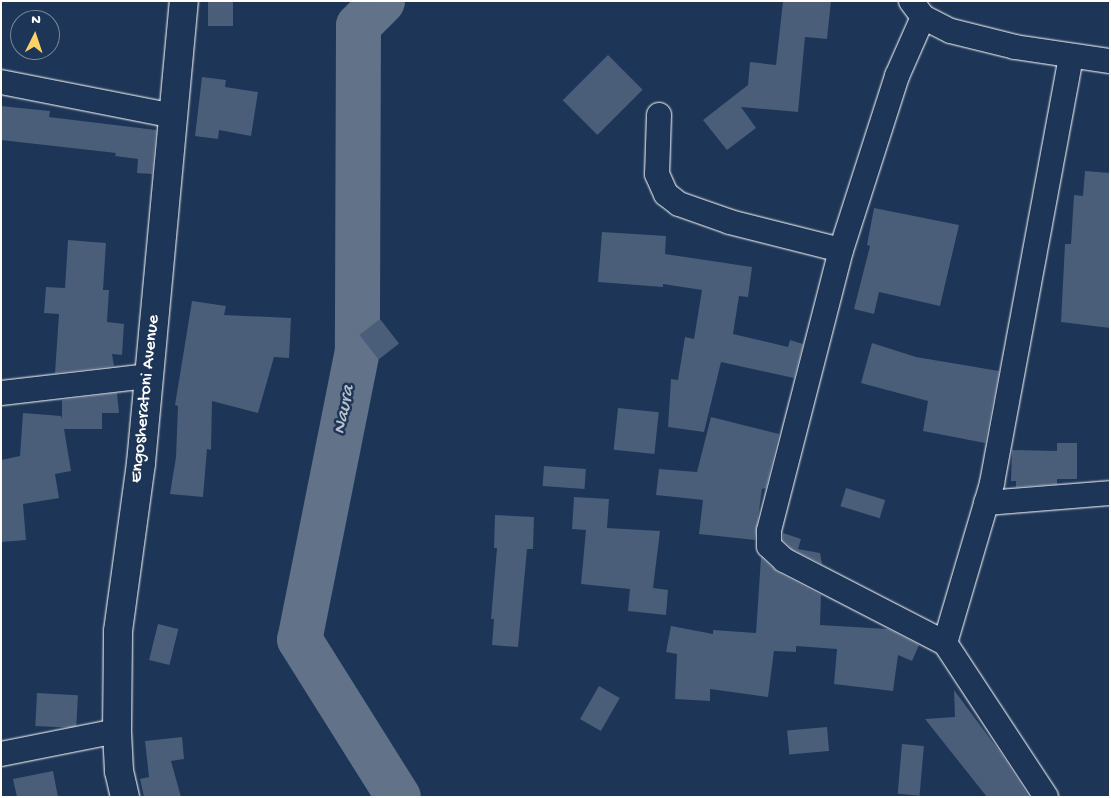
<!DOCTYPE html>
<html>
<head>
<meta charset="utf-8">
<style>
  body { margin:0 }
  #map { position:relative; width:1111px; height:798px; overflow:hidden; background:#1d3557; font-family:"Gochi Hand",sans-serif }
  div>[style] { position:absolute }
  .river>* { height:45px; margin:-22.5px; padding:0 22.5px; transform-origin:22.5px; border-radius:22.5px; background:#617289 }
  .building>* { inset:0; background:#4a5d79; transform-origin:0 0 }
  .roads { filter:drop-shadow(0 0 1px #fff) drop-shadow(0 0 1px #fff) }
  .minor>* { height:24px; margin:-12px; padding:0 12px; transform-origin:12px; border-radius:12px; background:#1d3557 }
  .tertiary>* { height:28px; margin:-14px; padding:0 14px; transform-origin:14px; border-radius:14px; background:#1d3557 }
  span { translate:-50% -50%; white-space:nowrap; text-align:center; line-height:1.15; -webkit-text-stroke:5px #1d3557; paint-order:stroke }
  .street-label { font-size:18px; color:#fff }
  .water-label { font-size:19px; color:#b8c0ca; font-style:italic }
  .frame { position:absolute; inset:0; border:2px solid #fff; pointer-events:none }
  .north { position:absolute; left:10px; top:10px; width:50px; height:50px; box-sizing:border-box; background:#1d3557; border:1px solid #77869a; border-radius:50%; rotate:4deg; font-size:14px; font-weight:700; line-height:20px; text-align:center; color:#fff }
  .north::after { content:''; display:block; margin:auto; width:18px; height:22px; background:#ffd166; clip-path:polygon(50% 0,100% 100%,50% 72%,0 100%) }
</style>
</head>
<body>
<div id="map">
  <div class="river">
    <div style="left:382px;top:1px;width:34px;rotate:135deg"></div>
    <div style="left:358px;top:25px;width:325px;rotate:90.2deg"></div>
    <div style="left:357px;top:350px;width:295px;rotate:101.3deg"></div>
    <div style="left:299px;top:639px;width:186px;rotate:57.9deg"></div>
  </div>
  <div class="building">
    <div style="left:208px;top:1px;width:25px;height:25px"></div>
    <div style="clip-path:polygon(783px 1px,831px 1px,827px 39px,805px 37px,798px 112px,741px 107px,756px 128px,727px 150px,703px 120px,748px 85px,750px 62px,776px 65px)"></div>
    <div style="left:608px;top:55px;width:49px;height:64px;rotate:45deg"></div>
    <div style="clip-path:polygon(202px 77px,226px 80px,225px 87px,258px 92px,251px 136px,219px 130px,218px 139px,195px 136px)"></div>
    <div style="clip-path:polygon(1px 106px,50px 111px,49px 117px,156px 130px,152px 174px,137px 173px,138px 159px,115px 156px,116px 153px,1px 140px)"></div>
    <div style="clip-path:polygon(1085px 171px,1110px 173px,1110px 328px,1061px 322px,1065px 244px,1071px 244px,1074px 195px,1083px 196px)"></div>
    <div style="clip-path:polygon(874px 208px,959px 225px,940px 306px,879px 292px,874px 314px,854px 309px,870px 246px,867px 245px)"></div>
    <div style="clip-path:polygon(602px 232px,666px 236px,665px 254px,752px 267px,748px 297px,739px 296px,733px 334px,788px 347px,790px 340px,803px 344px,794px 378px,721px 362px,704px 432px,668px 427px,671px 379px,678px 380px,685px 337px,694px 339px,702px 290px,663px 284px,663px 287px,598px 282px)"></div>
    <div style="clip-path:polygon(68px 240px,106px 243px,103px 290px,109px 290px,107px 322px,124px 324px,122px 355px,112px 354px,114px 366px,55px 373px,59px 314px,44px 313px,46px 287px,65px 288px)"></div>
    <div style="clip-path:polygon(192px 301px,226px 306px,224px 315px,291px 318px,289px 358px,274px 357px,258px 413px,212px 401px,211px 450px,207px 449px,203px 497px,170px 494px,176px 457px,178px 406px,175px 405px)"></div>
    <div style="left:380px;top:319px;width:31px;height:26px;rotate:52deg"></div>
    <div style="clip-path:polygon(872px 343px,916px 357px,999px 371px,985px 443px,923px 431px,928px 401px,861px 383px)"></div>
    <div style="clip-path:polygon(117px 393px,119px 413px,102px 413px,102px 429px,64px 429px,71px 471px,55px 474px,59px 498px,23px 504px,26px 540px,1px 542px,1px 460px,20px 456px,23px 413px,61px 416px,62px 419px,62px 400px)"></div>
    <div style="left:618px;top:408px;width:41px;height:42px;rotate:6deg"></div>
    <div style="clip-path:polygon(711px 417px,779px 434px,766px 488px,762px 489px,755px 540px,699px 534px,703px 500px,656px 495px,659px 469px,697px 472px)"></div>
    <div style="clip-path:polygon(1057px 443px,1077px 443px,1077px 479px,1057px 479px,1057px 484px,1016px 487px,1016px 481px,1011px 481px,1012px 450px,1057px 451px)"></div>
    <div style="left:544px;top:466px;width:42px;height:20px;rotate:4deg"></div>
    <div style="left:846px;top:488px;width:41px;height:19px;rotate:17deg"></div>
    <div style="clip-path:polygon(574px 497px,609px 499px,607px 528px,660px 531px,653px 588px,668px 590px,666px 615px,628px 611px,630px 589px,581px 584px,586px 530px,572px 529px)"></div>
    <div style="clip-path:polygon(495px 515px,534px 517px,533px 549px,527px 549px,518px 647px,492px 645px,494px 619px,491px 619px,497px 548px,494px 548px)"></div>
    <div style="clip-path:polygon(783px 533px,801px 539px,798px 549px,820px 553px,822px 564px,792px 549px,783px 540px)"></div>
    <div style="clip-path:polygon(761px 557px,777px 572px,821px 595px,820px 625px,888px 629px,919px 645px,912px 661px,898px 655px,893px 691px,834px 684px,837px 649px,796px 646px,796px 652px,774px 651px,768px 697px,710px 689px,710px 701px,675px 699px,677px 654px,666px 652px,671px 626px,713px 634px,713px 630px,756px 633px)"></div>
    <div style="left:158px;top:624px;width:21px;height:37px;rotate:14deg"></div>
    <div style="left:599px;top:686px;width:24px;height:38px;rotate:30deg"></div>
    <div style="clip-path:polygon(954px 690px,1000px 752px,1029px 797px,987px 797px,925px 719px,955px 717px)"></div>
    <div style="left:37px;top:693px;width:41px;height:33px;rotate:3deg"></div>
    <div style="left:827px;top:727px;width:24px;height:40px;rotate:85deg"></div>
    <div style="clip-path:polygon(182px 737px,184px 759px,171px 761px,181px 797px,144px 797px,140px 779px,149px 777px,145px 741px)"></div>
    <div style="left:902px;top:744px;width:22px;height:50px;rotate:5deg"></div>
    <div style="clip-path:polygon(53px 771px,58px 797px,17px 797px,13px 779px)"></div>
  </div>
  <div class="roads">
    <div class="minor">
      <div style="left:911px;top:1px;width:20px;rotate:53deg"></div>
      <div style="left:923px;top:17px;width:31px;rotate:27deg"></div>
      <div style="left:951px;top:31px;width:66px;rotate:14deg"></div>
      <div style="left:1015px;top:47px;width:96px;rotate:8.4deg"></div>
      <div style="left:923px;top:17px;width:64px;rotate:113.8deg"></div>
      <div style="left:897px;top:76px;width:183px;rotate:107.8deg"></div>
      <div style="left:841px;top:250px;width:290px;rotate:104.4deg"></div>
      <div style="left:769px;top:531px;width:15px;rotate:90deg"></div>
      <div style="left:769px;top:546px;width:21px;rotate:43deg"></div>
      <div style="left:784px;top:560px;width:181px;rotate:27.3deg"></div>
      <div style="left:945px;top:643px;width:184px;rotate:56.7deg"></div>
      <div style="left:1px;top:82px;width:176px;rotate:11.1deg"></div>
      <div style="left:659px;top:115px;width:59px;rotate:91.9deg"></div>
      <div style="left:657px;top:174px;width:22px;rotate:66deg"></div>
      <div style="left:666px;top:194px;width:16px;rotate:38deg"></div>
      <div style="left:679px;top:204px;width:54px;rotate:19.4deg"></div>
      <div style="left:730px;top:222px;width:114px;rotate:14.2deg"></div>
      <div style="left:1px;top:393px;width:148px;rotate:-6.6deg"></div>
      <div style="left:986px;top:503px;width:124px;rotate:-4.6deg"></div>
      <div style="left:945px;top:643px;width:167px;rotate:-73.6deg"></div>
      <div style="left:992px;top:483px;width:434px;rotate:-79.5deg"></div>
      <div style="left:1px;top:754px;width:118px;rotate:-11.2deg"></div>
    </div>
    <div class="tertiary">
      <div style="left:125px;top:797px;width:27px;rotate:-103deg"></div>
      <div style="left:119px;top:771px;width:40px;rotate:-92.9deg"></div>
      <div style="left:117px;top:731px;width:100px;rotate:-89.4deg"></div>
      <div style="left:118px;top:631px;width:170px;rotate:-82.2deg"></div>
      <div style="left:141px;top:463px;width:464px;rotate:-84.7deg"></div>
    </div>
  </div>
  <div class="street-label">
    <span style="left:146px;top:399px;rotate:-84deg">Engosheratoni Avenue</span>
  </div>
  <div class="water-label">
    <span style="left:345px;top:410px;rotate:-79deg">Naura</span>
  </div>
  <div class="frame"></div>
  <div class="north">N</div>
</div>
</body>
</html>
